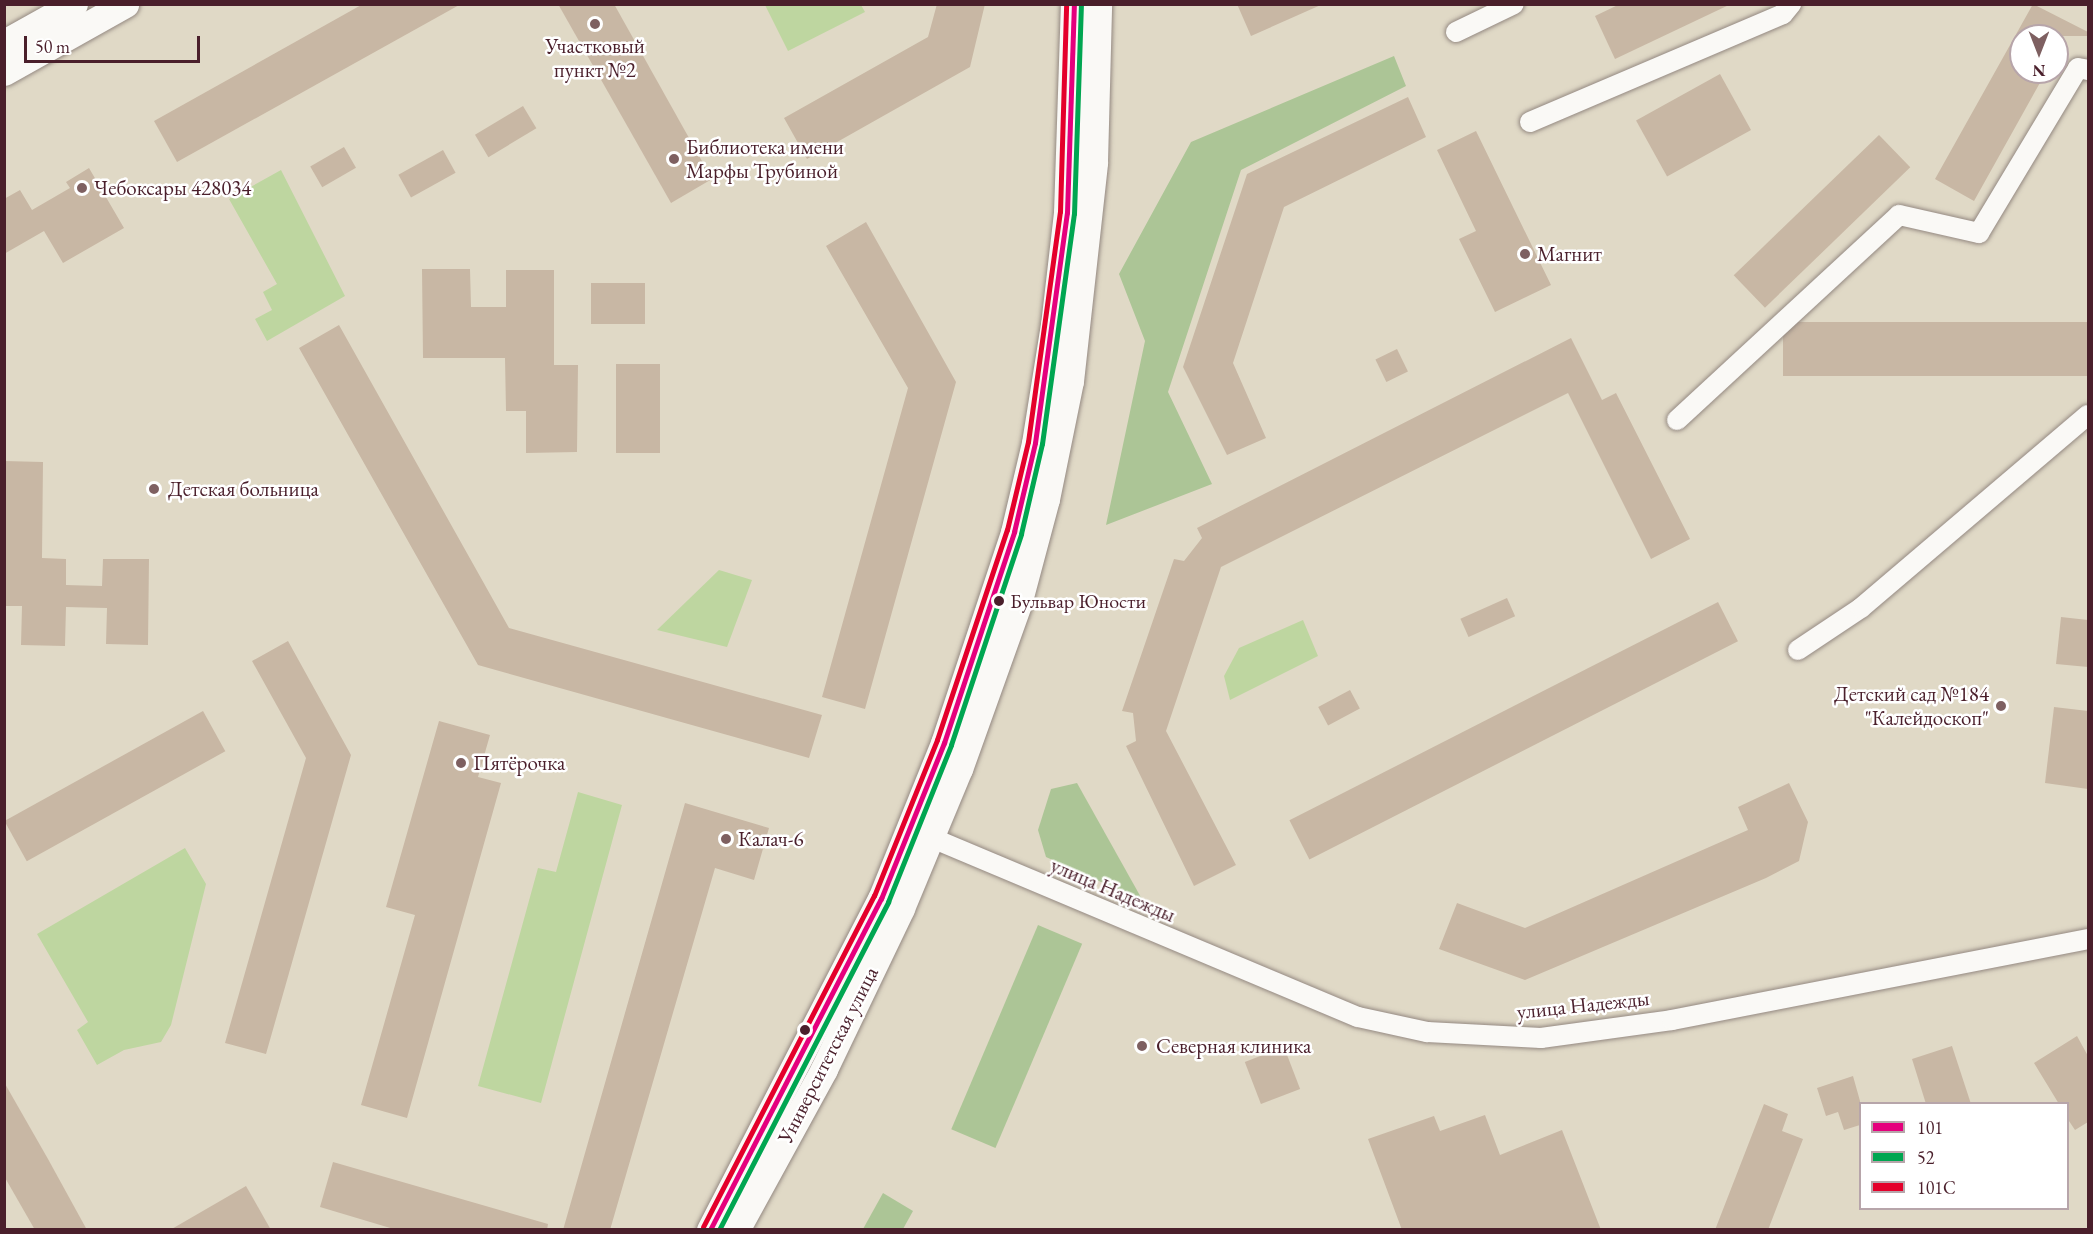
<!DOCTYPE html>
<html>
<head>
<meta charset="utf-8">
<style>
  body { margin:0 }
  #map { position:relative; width:2093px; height:1234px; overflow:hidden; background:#e0d9c6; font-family:"EB Garamond",serif }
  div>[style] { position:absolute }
  .green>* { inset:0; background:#bed6a0 }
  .forest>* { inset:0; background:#acc596; transform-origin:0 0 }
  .building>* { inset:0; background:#c8b7a4; transform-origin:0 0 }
  .roads { filter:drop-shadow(0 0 2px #948982) drop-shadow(0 0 2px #948982) }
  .minor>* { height:20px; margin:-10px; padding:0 10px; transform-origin:10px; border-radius:10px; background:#faf9f6 }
  .secondary>* { height:27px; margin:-13.5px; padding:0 13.5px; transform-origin:13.5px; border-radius:13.5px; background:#faf9f6 }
  .bus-1>* { height:4.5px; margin:-2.25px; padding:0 2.25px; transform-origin:2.25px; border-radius:2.25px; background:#e5007d }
  .bus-2>* { height:4.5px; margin:-2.25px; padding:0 2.25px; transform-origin:2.25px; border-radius:2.25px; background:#00a651 }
  .bus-3>* { height:4.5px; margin:-2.25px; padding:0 2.25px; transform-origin:2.25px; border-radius:2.25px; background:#e4002b }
  .dots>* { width:16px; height:16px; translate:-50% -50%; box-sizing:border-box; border:3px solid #fff; border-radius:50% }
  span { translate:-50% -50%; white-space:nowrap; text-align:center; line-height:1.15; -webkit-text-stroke:5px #fff; paint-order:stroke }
  .bus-label { font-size:20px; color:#4a1f2b }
  .left { translate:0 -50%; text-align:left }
  .poi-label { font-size:21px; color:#4a1f2b }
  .right { translate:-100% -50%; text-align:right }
  .street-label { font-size:21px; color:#4a1f2b }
  .frame { position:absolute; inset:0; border:6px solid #4a1f2b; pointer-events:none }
  .legend { position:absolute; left:1859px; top:1102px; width:210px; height:108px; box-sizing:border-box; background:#fff; border:2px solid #b7a5aa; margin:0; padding:8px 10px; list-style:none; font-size:18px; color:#4a1f2b }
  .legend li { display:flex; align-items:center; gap:12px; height:30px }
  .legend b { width:30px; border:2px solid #b7a5aa }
  .north { position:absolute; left:2009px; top:24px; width:60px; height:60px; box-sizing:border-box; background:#fff; border:2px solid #b7a5aa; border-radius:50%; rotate:180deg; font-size:16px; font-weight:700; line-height:24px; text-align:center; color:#4a1f2b }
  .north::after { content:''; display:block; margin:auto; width:21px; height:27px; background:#7e6061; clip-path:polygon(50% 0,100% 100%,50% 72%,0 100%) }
  .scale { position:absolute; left:24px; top:36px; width:176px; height:27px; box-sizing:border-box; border:3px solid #4a1f2b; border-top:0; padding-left:8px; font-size:18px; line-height:21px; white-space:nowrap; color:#4a1f2b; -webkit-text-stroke:4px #fff; paint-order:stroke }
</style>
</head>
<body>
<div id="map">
  <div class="green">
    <div style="clip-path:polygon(765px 5px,861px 5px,865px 12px,788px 51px)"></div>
    <div style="clip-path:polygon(281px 170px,345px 296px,267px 341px,255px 319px,272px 310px,263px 292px,277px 284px,229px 199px)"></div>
    <div style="clip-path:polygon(719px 570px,752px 580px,727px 647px,657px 630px)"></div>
    <div style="clip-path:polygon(1303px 620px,1318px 656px,1230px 700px,1224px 676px,1239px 648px)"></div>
    <div style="clip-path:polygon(578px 792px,622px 805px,541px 1103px,478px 1086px,538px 868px,556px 872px)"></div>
    <div style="clip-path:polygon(185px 848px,206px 884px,171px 1025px,161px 1042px,124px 1050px,97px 1065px,77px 1030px,88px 1022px,37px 934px)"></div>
  </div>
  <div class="forest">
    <div style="clip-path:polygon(1394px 56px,1406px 86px,1241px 170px,1168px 392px,1212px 484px,1106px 525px,1145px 341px,1119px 274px,1191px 142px)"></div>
    <div style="clip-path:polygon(1077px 783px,1143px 901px,1046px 857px,1038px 830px,1051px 789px)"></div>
    <div style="left:1038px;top:925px;width:48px;height:222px;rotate:23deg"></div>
    <div style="clip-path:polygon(883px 1193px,913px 1211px,903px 1229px,863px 1229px)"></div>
  </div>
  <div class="building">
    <div style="clip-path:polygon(363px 4px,461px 4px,177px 162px,154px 121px)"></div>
    <div style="clip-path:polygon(558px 4px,614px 4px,712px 179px,671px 203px)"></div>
    <div style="clip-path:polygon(937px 4px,985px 4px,970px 67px,807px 159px,784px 118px,928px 37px)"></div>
    <div style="clip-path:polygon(1237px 4px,1323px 4px,1251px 36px)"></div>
    <div style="clip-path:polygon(1620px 4px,1731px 4px,1615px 59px,1595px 16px)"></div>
    <div style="clip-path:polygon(2033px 4px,2088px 32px,2088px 36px,2021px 36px,2021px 72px,2046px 72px,1974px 201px,1935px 179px)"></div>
    <div style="left:1720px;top:74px;width:64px;height:96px;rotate:61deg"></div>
    <div style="clip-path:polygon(1408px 97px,1426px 137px,1284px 207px,1233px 363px,1266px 438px,1227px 455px,1183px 367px,1247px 174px)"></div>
    <div style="left:523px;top:106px;width:26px;height:56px;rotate:59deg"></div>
    <div style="clip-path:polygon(1476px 131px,1551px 285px,1495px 312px,1459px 239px,1476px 231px,1437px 150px)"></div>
    <div style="left:1879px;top:135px;width:45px;height:202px;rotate:46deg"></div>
    <div style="left:344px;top:147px;width:24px;height:39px;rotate:60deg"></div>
    <div style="left:443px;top:150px;width:26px;height:51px;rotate:61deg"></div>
    <div style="clip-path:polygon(89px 168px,124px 228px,63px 263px,44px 231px,4px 254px,4px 199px,20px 190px,32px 210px,70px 188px,66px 182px)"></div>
    <div style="clip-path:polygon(866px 222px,956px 382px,865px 709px,822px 697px,908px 388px,826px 246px)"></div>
    <div style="clip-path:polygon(422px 269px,470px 269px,471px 307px,506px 307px,506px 270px,554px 270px,554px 365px,578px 365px,577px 452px,526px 453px,526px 411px,506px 411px,505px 358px,423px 358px)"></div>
    <div style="left:591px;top:283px;width:54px;height:41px"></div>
    <div style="left:2088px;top:322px;width:54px;height:305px;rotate:90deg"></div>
    <div style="clip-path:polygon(339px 325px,509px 628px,822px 715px,809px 758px,478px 665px,299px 348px)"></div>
    <div style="clip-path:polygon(1571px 338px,1602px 400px,1616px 393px,1690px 539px,1651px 559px,1568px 393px,1221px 567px,1166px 731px,1236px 865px,1194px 886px,1126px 746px,1136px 741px,1133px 713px,1122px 711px,1174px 559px,1184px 561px,1202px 538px,1197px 528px)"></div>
    <div style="left:1397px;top:349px;width:25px;height:24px;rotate:64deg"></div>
    <div style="left:616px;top:364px;width:44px;height:89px"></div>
    <div style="clip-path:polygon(4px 461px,43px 462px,42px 558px,66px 559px,66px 585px,102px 586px,103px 559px,149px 559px,148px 645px,106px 644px,107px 608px,66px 607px,65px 646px,21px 645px,22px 606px,4px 606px)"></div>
    <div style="left:1507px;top:598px;width:20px;height:51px;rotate:66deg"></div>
    <div style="left:1718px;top:602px;width:44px;height:481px;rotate:63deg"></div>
    <div style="clip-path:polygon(2061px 617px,2088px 620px,2088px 667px,2056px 664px)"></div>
    <div style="clip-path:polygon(288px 641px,351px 755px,266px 1054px,225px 1043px,306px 758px,252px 661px)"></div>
    <div style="left:1350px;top:690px;width:21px;height:36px;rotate:62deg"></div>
    <div style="clip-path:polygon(2054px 707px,2088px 711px,2088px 789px,2045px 783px)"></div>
    <div style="left:203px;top:711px;width:46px;height:227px;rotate:61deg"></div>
    <div style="clip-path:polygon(439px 721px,490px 735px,478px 777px,501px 783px,407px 1118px,361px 1105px,415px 915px,386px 907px)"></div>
    <div style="clip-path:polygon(1789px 783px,1808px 822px,1799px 861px,1766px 878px,1525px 980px,1439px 949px,1457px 903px,1525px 928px,1748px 830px,1738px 807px)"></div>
    <div style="clip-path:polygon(685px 803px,769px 828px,754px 880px,715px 868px,610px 1230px,563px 1230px)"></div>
    <div style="clip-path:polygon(2077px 1036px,2088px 1056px,2088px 1122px,2075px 1130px,2067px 1118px,2067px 1104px,2059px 1104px,2034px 1063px)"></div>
    <div style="clip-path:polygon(1952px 1046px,1971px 1104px,1926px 1104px,1912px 1059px)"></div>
    <div style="left:1284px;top:1047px;width:45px;height:42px;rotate:69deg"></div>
    <div style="clip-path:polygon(1853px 1076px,1860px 1101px,1860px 1125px,1844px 1130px,1838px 1112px,1826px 1116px,1817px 1088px)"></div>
    <div style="clip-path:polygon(4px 1082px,48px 1159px,87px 1230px,35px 1230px,4px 1176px)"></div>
    <div style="clip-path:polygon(1764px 1104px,1788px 1114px,1782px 1131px,1803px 1139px,1768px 1230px,1715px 1230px)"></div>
    <div style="clip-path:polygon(1485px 1115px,1500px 1155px,1562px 1130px,1601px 1230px,1402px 1230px,1368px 1139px,1434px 1116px,1440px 1131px)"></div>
    <div style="clip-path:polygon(333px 1162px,548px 1224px,547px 1230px,397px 1230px,320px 1207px)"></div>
    <div style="clip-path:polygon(246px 1186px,271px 1230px,170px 1230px)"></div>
  </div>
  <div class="roads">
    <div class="minor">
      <div style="left:1456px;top:32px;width:64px;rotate:-25.8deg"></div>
      <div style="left:1530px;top:122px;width:275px;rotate:-23.1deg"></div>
      <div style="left:1783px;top:14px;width:13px;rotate:-51deg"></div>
      <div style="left:1677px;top:420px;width:302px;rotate:-42.7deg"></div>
      <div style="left:1899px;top:215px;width:82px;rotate:12.7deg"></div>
      <div style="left:1979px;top:233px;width:192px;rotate:-59deg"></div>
      <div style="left:2078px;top:68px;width:10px;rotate:11deg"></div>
      <div style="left:1798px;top:650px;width:76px;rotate:-33.7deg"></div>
      <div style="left:1861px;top:608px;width:298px;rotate:-40.4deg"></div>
      <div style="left:932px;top:838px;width:462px;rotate:22.8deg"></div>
      <div style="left:1358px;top:1017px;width:71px;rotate:12.3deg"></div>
      <div style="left:1427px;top:1032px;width:114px;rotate:3deg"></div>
      <div style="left:1541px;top:1038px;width:132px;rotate:-7.8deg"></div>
      <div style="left:1672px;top:1020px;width:424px;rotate:-11deg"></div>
    </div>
    <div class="secondary">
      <div style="left:4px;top:43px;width:80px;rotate:-29.1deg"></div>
      <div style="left:4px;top:72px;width:139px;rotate:-29.3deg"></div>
      <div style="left:710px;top:1230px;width:373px;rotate:-62.7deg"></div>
      <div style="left:881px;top:899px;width:168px;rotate:-68deg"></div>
      <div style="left:944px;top:743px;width:222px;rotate:-71.6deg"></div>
      <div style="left:1014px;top:532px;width:91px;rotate:-76.7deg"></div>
      <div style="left:1035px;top:443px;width:120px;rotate:-80.9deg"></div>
      <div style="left:1054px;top:325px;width:113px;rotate:-83.4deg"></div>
      <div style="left:1067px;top:213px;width:209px;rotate:-88.1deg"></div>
      <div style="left:736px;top:1230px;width:183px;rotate:-61.3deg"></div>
      <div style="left:824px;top:1069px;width:178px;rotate:-64.4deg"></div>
      <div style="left:901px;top:908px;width:151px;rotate:-67.4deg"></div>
      <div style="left:959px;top:769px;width:175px;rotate:-70.3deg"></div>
      <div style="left:1018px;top:604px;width:109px;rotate:-75.1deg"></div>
      <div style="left:1046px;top:499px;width:120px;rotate:-78.5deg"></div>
      <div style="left:1070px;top:381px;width:220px;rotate:-83.7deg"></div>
      <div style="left:1094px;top:162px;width:158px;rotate:-88.5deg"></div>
    </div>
  </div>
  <div class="bus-1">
    <div style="left:710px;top:1230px;width:373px;rotate:-62.7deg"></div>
    <div style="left:881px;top:899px;width:168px;rotate:-68deg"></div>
    <div style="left:944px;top:743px;width:222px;rotate:-71.6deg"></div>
    <div style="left:1014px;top:532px;width:91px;rotate:-76.7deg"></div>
    <div style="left:1035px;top:443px;width:232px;rotate:-82.1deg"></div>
    <div style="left:1067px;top:213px;width:209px;rotate:-88.1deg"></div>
  </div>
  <div class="bus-2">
    <div style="left:719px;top:1230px;width:369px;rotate:-62.7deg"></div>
    <div style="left:888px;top:902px;width:169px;rotate:-68.1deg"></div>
    <div style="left:951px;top:745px;width:222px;rotate:-71.6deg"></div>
    <div style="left:1021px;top:534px;width:92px;rotate:-76.9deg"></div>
    <div style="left:1042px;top:444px;width:232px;rotate:-82.1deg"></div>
    <div style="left:1074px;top:214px;width:210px;rotate:-88.1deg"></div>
  </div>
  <div class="bus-3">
    <div style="left:703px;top:1227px;width:373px;rotate:-62.7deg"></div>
    <div style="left:874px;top:896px;width:168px;rotate:-68deg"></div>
    <div style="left:937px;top:740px;width:221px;rotate:-71.6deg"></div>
    <div style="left:1007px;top:530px;width:90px;rotate:-76.6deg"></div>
    <div style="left:1028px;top:442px;width:232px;rotate:-82.1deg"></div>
    <div style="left:1060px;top:212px;width:208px;rotate:-88.3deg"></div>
  </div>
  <div class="dots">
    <div style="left:595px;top:24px;background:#7e6061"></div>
    <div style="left:674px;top:159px;background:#7e6061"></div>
    <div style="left:82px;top:188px;background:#7e6061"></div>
    <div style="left:1525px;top:254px;background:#7e6061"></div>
    <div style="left:154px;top:489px;background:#7e6061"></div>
    <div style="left:999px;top:601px;background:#4a1f2b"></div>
    <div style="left:2001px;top:706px;background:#7e6061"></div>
    <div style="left:461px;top:763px;background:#7e6061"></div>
    <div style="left:726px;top:839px;background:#7e6061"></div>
    <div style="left:805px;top:1030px;background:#4a1f2b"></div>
    <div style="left:1142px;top:1046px;background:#7e6061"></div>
  </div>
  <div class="bus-label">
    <span class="left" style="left:1010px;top:601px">Бульвар Юности</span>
  </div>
  <div class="poi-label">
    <span style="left:595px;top:58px">Участковый<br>пункт №2</span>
    <span class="left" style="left:686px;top:159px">Библиотека имени<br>Марфы Трубиной</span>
    <span class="left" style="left:94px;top:188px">Чебоксары 428034</span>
    <span class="left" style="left:1537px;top:254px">Магнит</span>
    <span class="left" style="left:168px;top:489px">Детская больница</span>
    <span class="right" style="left:1989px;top:706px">Детский сад №184<br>"Калейдоскоп"</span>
    <span class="left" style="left:473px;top:763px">Пятёрочка</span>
    <span class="left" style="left:738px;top:839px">Калач-6</span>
    <span class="left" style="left:1156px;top:1046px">Северная клиника</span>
  </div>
  <div class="street-label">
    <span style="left:1113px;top:890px;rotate:23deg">улица Надежды</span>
    <span style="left:1583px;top:1005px;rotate:-6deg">улица Надежды</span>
    <span style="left:828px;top:1055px;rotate:-63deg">Университетская улица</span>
  </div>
  <div class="frame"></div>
  <ul class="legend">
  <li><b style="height:8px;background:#e5007d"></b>101</li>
  <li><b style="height:8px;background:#00a651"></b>52</li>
  <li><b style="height:8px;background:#e4002b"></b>101С</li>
  </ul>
  <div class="north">N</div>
  <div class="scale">50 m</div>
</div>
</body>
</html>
